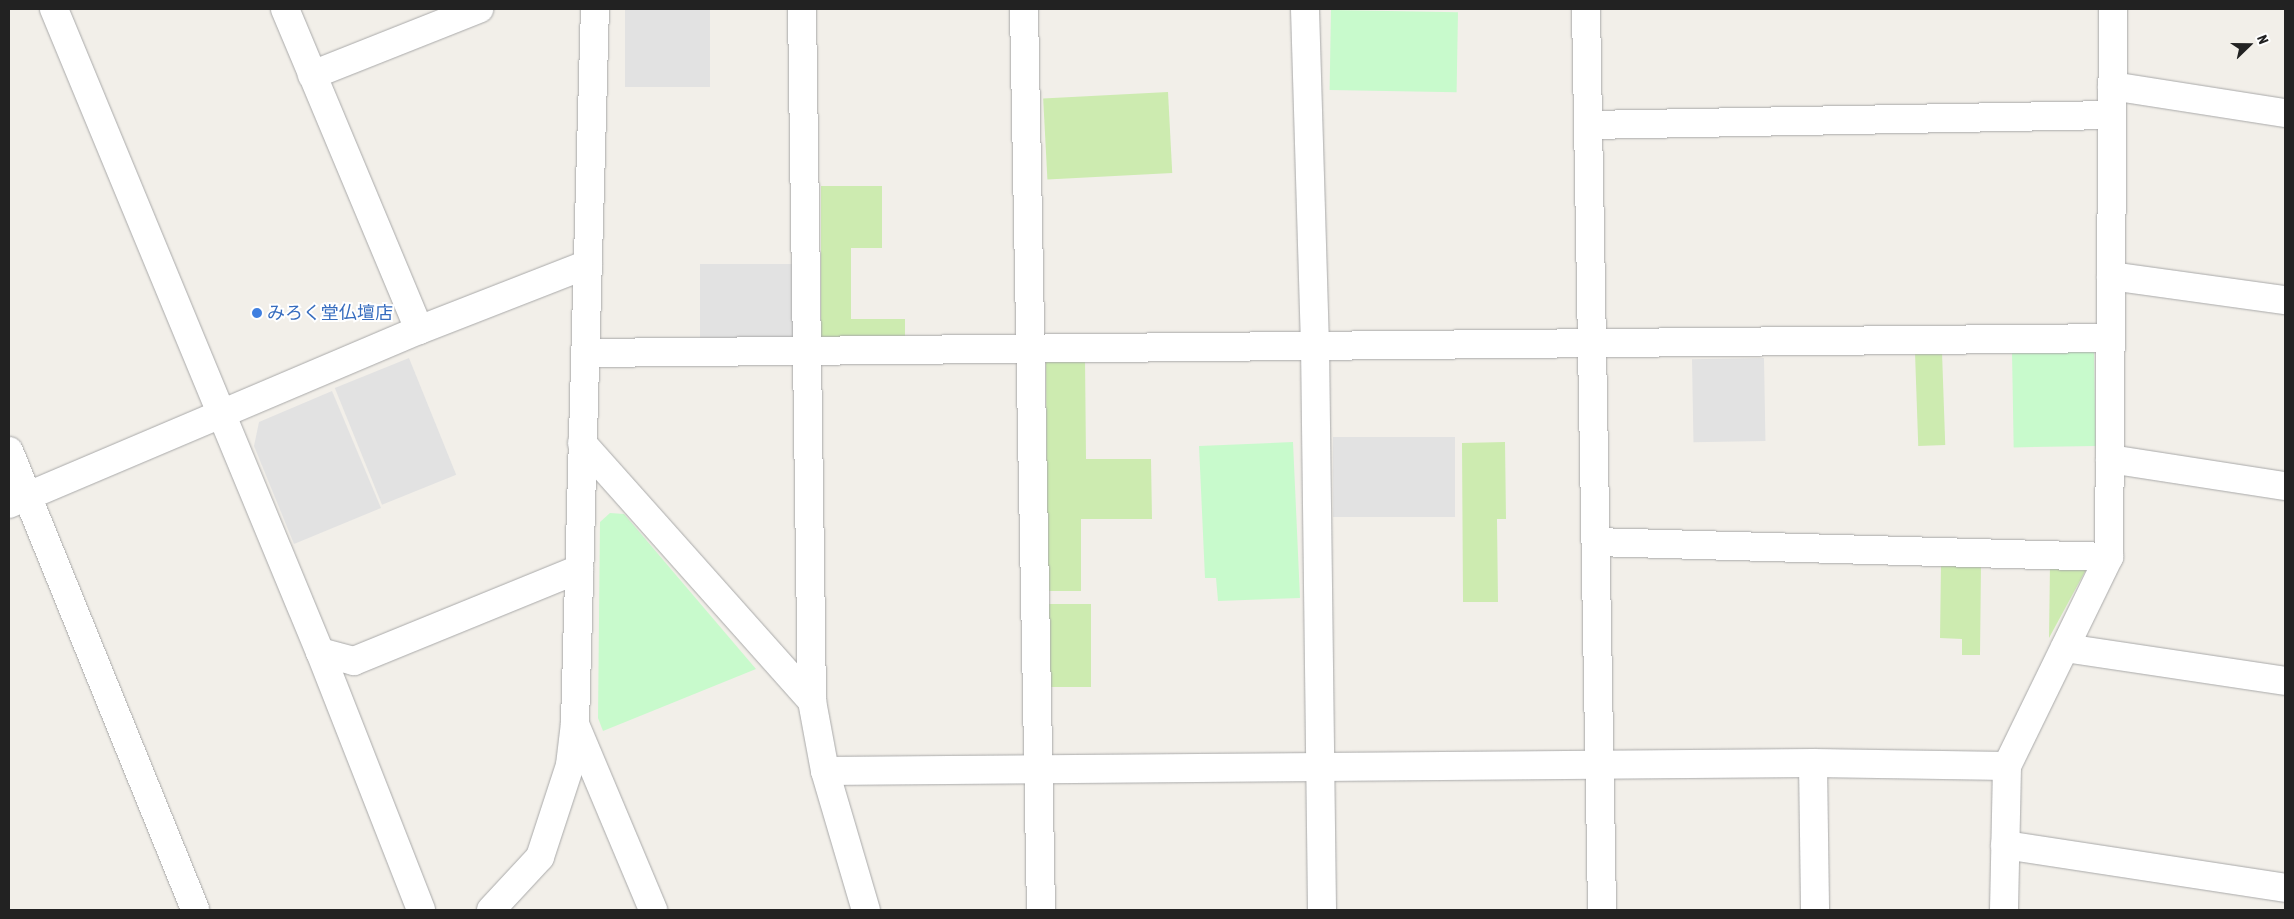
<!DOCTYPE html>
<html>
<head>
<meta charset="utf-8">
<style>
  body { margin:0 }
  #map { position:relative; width:2294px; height:919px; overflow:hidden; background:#f2efe9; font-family:"Asap Condensed","Noto Sans JP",sans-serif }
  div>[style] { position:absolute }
  .grass>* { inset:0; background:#cdebb0; transform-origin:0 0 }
  .park>* { inset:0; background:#c8facc; transform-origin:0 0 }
  .parking>* { inset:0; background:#e2e2e2; transform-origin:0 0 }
  .roads { filter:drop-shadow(0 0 1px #a9a9a9) drop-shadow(0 0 1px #a9a9a9) }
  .minor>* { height:28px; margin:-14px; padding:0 14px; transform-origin:14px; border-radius:14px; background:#fff }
  .dots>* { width:14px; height:14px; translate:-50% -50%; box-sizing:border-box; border:2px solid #fff; border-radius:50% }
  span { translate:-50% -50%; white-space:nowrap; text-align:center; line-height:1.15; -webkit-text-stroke:4px #fff; paint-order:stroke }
  .shop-label { font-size:18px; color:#366cbe }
  .left { translate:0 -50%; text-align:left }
  .frame { position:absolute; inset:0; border:10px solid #222; pointer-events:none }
  .north { position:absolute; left:2224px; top:20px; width:50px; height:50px; -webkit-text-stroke:4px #fff; paint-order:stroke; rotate:68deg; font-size:14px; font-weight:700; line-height:20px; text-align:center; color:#222 }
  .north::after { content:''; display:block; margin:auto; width:18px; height:22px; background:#222; clip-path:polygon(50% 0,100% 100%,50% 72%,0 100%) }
</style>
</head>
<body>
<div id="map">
  <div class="grass">
    <div style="left:1168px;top:92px;width:81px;height:125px;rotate:87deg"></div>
    <div style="clip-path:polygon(821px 186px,882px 186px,882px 248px,851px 248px,851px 319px,905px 319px,905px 340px,821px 340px)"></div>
    <div style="left:1942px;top:352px;width:93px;height:27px;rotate:88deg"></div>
    <div style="clip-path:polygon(1046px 359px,1085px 359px,1086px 459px,1151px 459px,1152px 519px,1081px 519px,1081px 591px,1047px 591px)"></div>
    <div style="clip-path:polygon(1505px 442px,1506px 519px,1497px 519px,1498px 602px,1463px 602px,1462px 443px)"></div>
    <div style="clip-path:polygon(1941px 565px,1981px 566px,1980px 655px,1962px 655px,1962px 639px,1940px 638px)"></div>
    <div style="clip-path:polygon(2050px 565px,2088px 566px,2049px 638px)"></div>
    <div style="left:1049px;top:604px;width:42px;height:83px"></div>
  </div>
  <div class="park">
    <div style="left:1331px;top:10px;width:127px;height:80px;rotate:1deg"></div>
    <div style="left:2094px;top:351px;width:95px;height:82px;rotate:89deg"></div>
    <div style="clip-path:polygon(1293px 442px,1300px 598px,1218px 601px,1216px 578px,1205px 578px,1199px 446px)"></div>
    <div style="clip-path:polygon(610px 513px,624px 514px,756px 669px,603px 731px,598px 718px,600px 522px)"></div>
  </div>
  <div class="parking">
    <div style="left:625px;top:9px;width:85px;height:78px"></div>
    <div style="left:700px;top:264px;width:95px;height:77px"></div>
    <div style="left:409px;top:358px;width:126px;height:80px;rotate:68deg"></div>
    <div style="left:1764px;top:358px;width:83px;height:72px;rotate:89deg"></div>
    <div style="clip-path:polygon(332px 391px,381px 508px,294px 544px,254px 446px,259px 422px)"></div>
    <div style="left:1333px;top:437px;width:122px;height:80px"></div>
  </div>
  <div class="roads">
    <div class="minor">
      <div style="left:54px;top:9px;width:696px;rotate:67.53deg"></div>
      <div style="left:320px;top:652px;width:277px;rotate:68.6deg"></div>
      <div style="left:285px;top:9px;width:348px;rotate:67.3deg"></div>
      <div style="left:802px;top:9px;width:692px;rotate:89.17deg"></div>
      <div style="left:1024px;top:9px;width:901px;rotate:88.92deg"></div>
      <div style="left:1305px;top:9px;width:335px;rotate:88.3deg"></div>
      <div style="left:1315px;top:344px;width:566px;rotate:89.29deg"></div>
      <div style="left:1586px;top:9px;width:901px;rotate:88.98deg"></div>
      <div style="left:312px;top:75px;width:180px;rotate:-21.6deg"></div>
      <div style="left:2112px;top:86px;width:175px;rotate:8.9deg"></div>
      <div style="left:1589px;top:125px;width:523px;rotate:-1.1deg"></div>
      <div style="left:2111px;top:276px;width:176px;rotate:7.9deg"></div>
      <div style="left:585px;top:353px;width:1526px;rotate:-0.56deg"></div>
      <div style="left:582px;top:443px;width:346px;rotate:48.3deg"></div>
      <div style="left:812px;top:701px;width:71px;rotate:79.5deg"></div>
      <div style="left:825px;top:771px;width:145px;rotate:73.6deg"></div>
      <div style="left:9px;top:451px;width:495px;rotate:67.9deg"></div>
      <div style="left:2110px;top:459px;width:177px;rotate:8.8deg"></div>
      <div style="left:9px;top:504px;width:445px;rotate:-23deg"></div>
      <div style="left:419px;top:330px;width:181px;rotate:-21.3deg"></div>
      <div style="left:1596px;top:542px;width:513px;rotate:1.67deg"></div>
      <div style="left:2065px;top:648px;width:222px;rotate:8.5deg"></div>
      <div style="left:320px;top:652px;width:35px;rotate:15deg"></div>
      <div style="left:354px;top:661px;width:243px;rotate:-22.2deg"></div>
      <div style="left:575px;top:724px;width:202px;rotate:67.2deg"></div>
      <div style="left:1813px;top:763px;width:147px;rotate:89.2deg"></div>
      <div style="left:825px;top:771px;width:988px;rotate:-0.46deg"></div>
      <div style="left:1813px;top:763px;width:194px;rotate:0.9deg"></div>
      <div style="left:2005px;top:845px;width:283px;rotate:8.7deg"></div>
      <div style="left:491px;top:910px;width:72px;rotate:-47.2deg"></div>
      <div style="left:540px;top:857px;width:97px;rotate:-71.9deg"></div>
      <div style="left:570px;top:765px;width:42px;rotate:-83.2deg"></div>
      <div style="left:575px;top:723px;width:714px;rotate:-88.4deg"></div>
      <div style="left:2004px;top:910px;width:144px;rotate:-88.8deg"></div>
      <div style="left:2007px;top:766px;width:233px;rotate:-64deg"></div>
      <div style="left:2109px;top:557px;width:548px;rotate:-89.58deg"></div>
    </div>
  </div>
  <div class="dots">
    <div style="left:257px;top:313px;background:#3f7fe0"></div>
  </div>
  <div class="shop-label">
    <span class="left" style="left:267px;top:313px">みろく堂仏壇店</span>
  </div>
  <div class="frame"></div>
  <div class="north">N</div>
</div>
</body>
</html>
